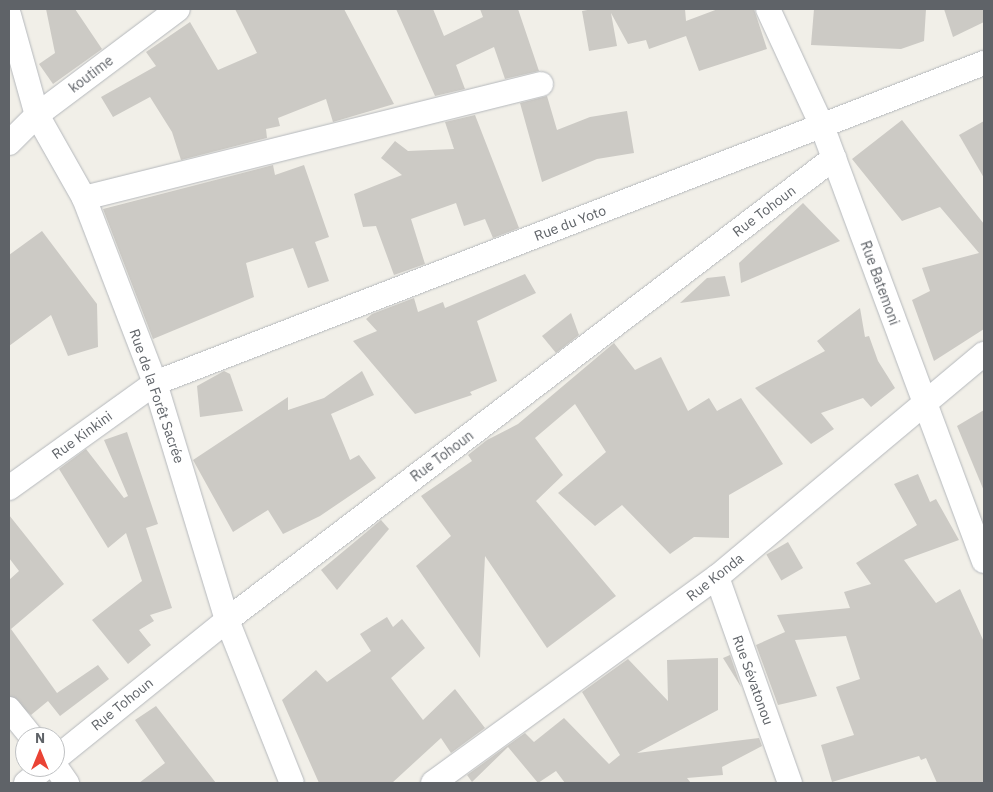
<!DOCTYPE html>
<html>
<head>
<meta charset="utf-8">
<style>
  body { margin:0 }
  #map { position:relative; width:993px; height:792px; overflow:hidden; background:#f1efe8; font-family:"IBM Plex Sans",sans-serif }
  div>[style] { position:absolute }
  .building>* { inset:0; background:#cccac5; transform-origin:0 0 }
  .roads { filter:drop-shadow(0 0 1px #b5b8bc) drop-shadow(0 0 1px #b5b8bc) }
  .minor>* { height:24px; margin:-12px; padding:0 12px; transform-origin:12px; border-radius:12px; background:#fff }
  span { translate:-50% -50%; white-space:nowrap; text-align:center; line-height:1.15; -webkit-text-stroke:4px #fff; paint-order:stroke }
  .street-label { font-size:14px; color:#5f6368 }
  .frame { position:absolute; inset:0; border:10px solid #5f6368; pointer-events:none }
  .north { position:absolute; left:15px; top:727px; width:50px; height:50px; box-sizing:border-box; background:#fff; border:1px solid #bfc1c3; border-radius:50%; rotate:0deg; font-size:14px; font-weight:700; line-height:20px; text-align:center; color:#5f6368 }
  .north::after { content:''; display:block; margin:auto; width:18px; height:22px; background:#ea4335; clip-path:polygon(50% 0,100% 100%,50% 72%,0 100%) }
</style>
</head>
<body>
<div id="map">
  <div class="building">
    <div style="clip-path:polygon(46px 9px,75px 9px,102px 49px,53px 84px,39px 64px,55px 53px)"></div>
    <div style="clip-path:polygon(235px 9px,344px 9px,394px 104px,333px 122px,326px 99px,278px 118px,280px 126px,266px 129px,267px 138px,181px 160px,172px 132px,150px 97px,113px 117px,101px 97px,156px 66px,146px 52px,190px 22px,218px 70px,257px 53px)"></div>
    <div style="clip-path:polygon(396px 9px,433px 9px,444px 36px,483px 17px,480px 9px,518px 9px,539px 71px,505px 79px,494px 47px,456px 65px,465px 89px,435px 96px)"></div>
    <div style="clip-path:polygon(593px 9px,685px 9px,686px 21px,718px 9px,754px 9px,767px 49px,699px 71px,686px 36px,649px 49px,646px 40px,628px 44px,611px 13px,617px 46px,589px 51px,582px 11px)"></div>
    <div style="clip-path:polygon(814px 9px,926px 9px,924px 41px,901px 49px,811px 45px)"></div>
    <div style="clip-path:polygon(944px 9px,984px 9px,984px 22px,953px 37px)"></div>
    <div style="clip-path:polygon(547px 96px,557px 130px,590px 117px,627px 111px,634px 153px,597px 159px,542px 182px,520px 103px)"></div>
    <div style="clip-path:polygon(475px 115px,519px 228px,493px 238px,485px 219px,464px 226px,456px 203px,411px 219px,425px 264px,394px 275px,376px 226px,363px 227px,354px 194px,402px 175px,381px 158px,395px 141px,408px 151px,454px 149px,445px 122px)"></div>
    <div style="clip-path:polygon(902px 120px,984px 224px,984px 329px,934px 361px,912px 300px,930px 291px,922px 268px,979px 253px,940px 207px,902px 221px,852px 159px)"></div>
    <div style="clip-path:polygon(984px 121px,984px 178px,959px 135px)"></div>
    <div style="clip-path:polygon(273px 165px,275px 175px,304px 165px,329px 237px,315px 242px,329px 281px,308px 288px,293px 248px,246px 263px,254px 297px,153px 339px,103px 209px)"></div>
    <div style="clip-path:polygon(803px 203px,840px 241px,741px 283px,739px 263px)"></div>
    <div style="clip-path:polygon(42px 231px,97px 304px,98px 347px,68px 356px,51px 315px,9px 346px,9px 255px)"></div>
    <div style="clip-path:polygon(525px 274px,536px 293px,477px 321px,497px 381px,470px 392px,472px 395px,415px 414px,353px 341px,377px 331px,366px 319px,372px 314px,414px 298px,418px 312px,443px 302px,445px 308px)"></div>
    <div style="clip-path:polygon(725px 276px,730px 296px,680px 303px,707px 278px)"></div>
    <div style="clip-path:polygon(860px 308px,865px 337px,869px 336px,878px 361px,895px 388px,871px 407px,863px 398px,821px 413px,834px 429px,811px 444px,755px 388px,825px 351px,817px 341px)"></div>
    <div style="clip-path:polygon(571px 313px,579px 335px,556px 353px,542px 336px)"></div>
    <div style="clip-path:polygon(614px 343px,635px 370px,661px 357px,688px 411px,709px 398px,717px 411px,741px 398px,783px 464px,729px 495px,729px 538px,694px 537px,670px 554px,622px 505px,595px 526px,558px 493px,606px 452px,575px 404px,535px 438px,563px 475px,536px 501px,616px 596px,547px 648px,485px 556px,480px 658px,416px 566px,451px 536px,421px 496px,472px 461px,468px 455px,487px 440px,518px 424px)"></div>
    <div style="clip-path:polygon(224px 371px,230px 374px,243px 411px,200px 417px,197px 386px)"></div>
    <div style="clip-path:polygon(362px 371px,374px 395px,331px 414px,350px 460px,359px 455px,376px 478px,320px 516px,283px 534px,268px 510px,233px 532px,193px 460px,288px 397px,288px 410px,324px 398px)"></div>
    <div style="clip-path:polygon(984px 410px,984px 491px,957px 426px)"></div>
    <div style="clip-path:polygon(127px 432px,158px 524px,146px 528px,172px 608px,150px 615px,154px 621px,139px 630px,151px 645px,128px 664px,92px 620px,142px 581px,126px 533px,108px 548px,59px 469px,86px 449px,124px 498px,128px 496px,104px 440px)"></div>
    <div style="clip-path:polygon(918px 474px,930px 502px,936px 499px,959px 540px,904px 560px,936px 603px,960px 589px,984px 642px,984px 783px,937px 783px,926px 758px,921px 760px,919px 756px,832px 782px,821px 745px,854px 735px,836px 687px,860px 679px,846px 636px,795px 640px,817px 696px,778px 705px,756px 645px,785px 632px,777px 615px,850px 608px,844px 592px,871px 584px,856px 563px,917px 525px,894px 484px)"></div>
    <div style="clip-path:polygon(9px 515px,64px 584px,11px 629px,57px 693px,98px 665px,109px 679px,60px 716px,48px 701px,31px 715px,9px 696px,9px 580px,19px 571px,9px 558px)"></div>
    <div style="clip-path:polygon(381px 520px,389px 529px,337px 590px,321px 570px)"></div>
    <div style="left:788px;top:542px;width:30px;height:25px;rotate:60deg"></div>
    <div style="clip-path:polygon(387px 617px,393px 627px,402px 619px,425px 648px,391px 678px,423px 720px,455px 689px,485px 728px,451px 753px,441px 738px,392px 783px,319px 783px,282px 700px,316px 670px,327px 682px,371px 651px,360px 634px)"></div>
    <div style="clip-path:polygon(730px 655px,741px 687px,723px 658px)"></div>
    <div style="clip-path:polygon(718px 658px,718px 710px,637px 753px,759px 738px,762px 746px,722px 767px,723px 775px,687px 778px,691px 783px,565px 783px,556px 771px,538px 783px,508px 747px,472px 782px,467px 775px,525px 733px,534px 742px,564px 718px,609px 764px,620px 755px,582px 692px,628px 659px,668px 701px,667px 660px)"></div>
    <div style="clip-path:polygon(156px 706px,216px 783px,139px 783px,165px 763px,135px 720px)"></div>
  </div>
  <div class="roads">
    <div class="minor">
      <div style="left:768px;top:9px;width:129px;rotate:65.2deg"></div>
      <div style="left:822px;top:126px;width:464px;rotate:69.6deg"></div>
      <div style="left:9px;top:15px;width:104px;rotate:74.4deg"></div>
      <div style="left:37px;top:115px;width:95px;rotate:60.5deg"></div>
      <div style="left:84px;top:198px;width:198px;rotate:69deg"></div>
      <div style="left:155px;top:383px;width:248px;rotate:73.1deg"></div>
      <div style="left:227px;top:620px;width:175px;rotate:68.3deg"></div>
      <div style="left:9px;top:143px;width:40px;rotate:-45deg"></div>
      <div style="left:37px;top:115px;width:176px;rotate:-36.9deg"></div>
      <div style="left:84px;top:198px;width:471px;rotate:-14deg"></div>
      <div style="left:9px;top:488px;width:180px;rotate:-35.7deg"></div>
      <div style="left:155px;top:383px;width:889px;rotate:-21.11deg"></div>
      <div style="left:717px;top:577px;width:219px;rotate:70.5deg"></div>
      <div style="left:9px;top:709px;width:36px;rotate:51deg"></div>
      <div style="left:55px;top:759px;width:221px;rotate:-38.9deg"></div>
      <div style="left:227px;top:620px;width:763px;rotate:-37.28deg"></div>
      <div style="left:55px;top:766px;width:21px;rotate:55deg"></div>
      <div style="left:26px;top:783px;width:26px;rotate:-39deg"></div>
      <div style="left:433px;top:783px;width:351px;rotate:-36deg"></div>
      <div style="left:717px;top:577px;width:348px;rotate:-39.9deg"></div>
    </div>
  </div>
  <div class="street-label">
    <span style="left:91px;top:74px;rotate:-37deg">koutime</span>
    <span style="left:764px;top:211px;rotate:-37deg">Rue Tohoun</span>
    <span style="left:570px;top:223px;rotate:-21deg">Rue du Yoto</span>
    <span style="left:880px;top:283px;rotate:70deg">Rue Batemoni</span>
    <span style="left:157px;top:396px;rotate:71deg">Rue de la Forêt Sacrée</span>
    <span style="left:82px;top:435px;rotate:-36deg">Rue Kinkini</span>
    <span style="left:442px;top:456px;rotate:-37deg">Rue Tohoun</span>
    <span style="left:715px;top:577px;rotate:-38deg">Rue Konda</span>
    <span style="left:753px;top:680px;rotate:70deg">Rue Sévatonou</span>
    <span style="left:122px;top:704px;rotate:-39deg">Rue Tohoun</span>
  </div>
  <div class="frame"></div>
  <div class="north">N</div>
</div>
</body>
</html>
